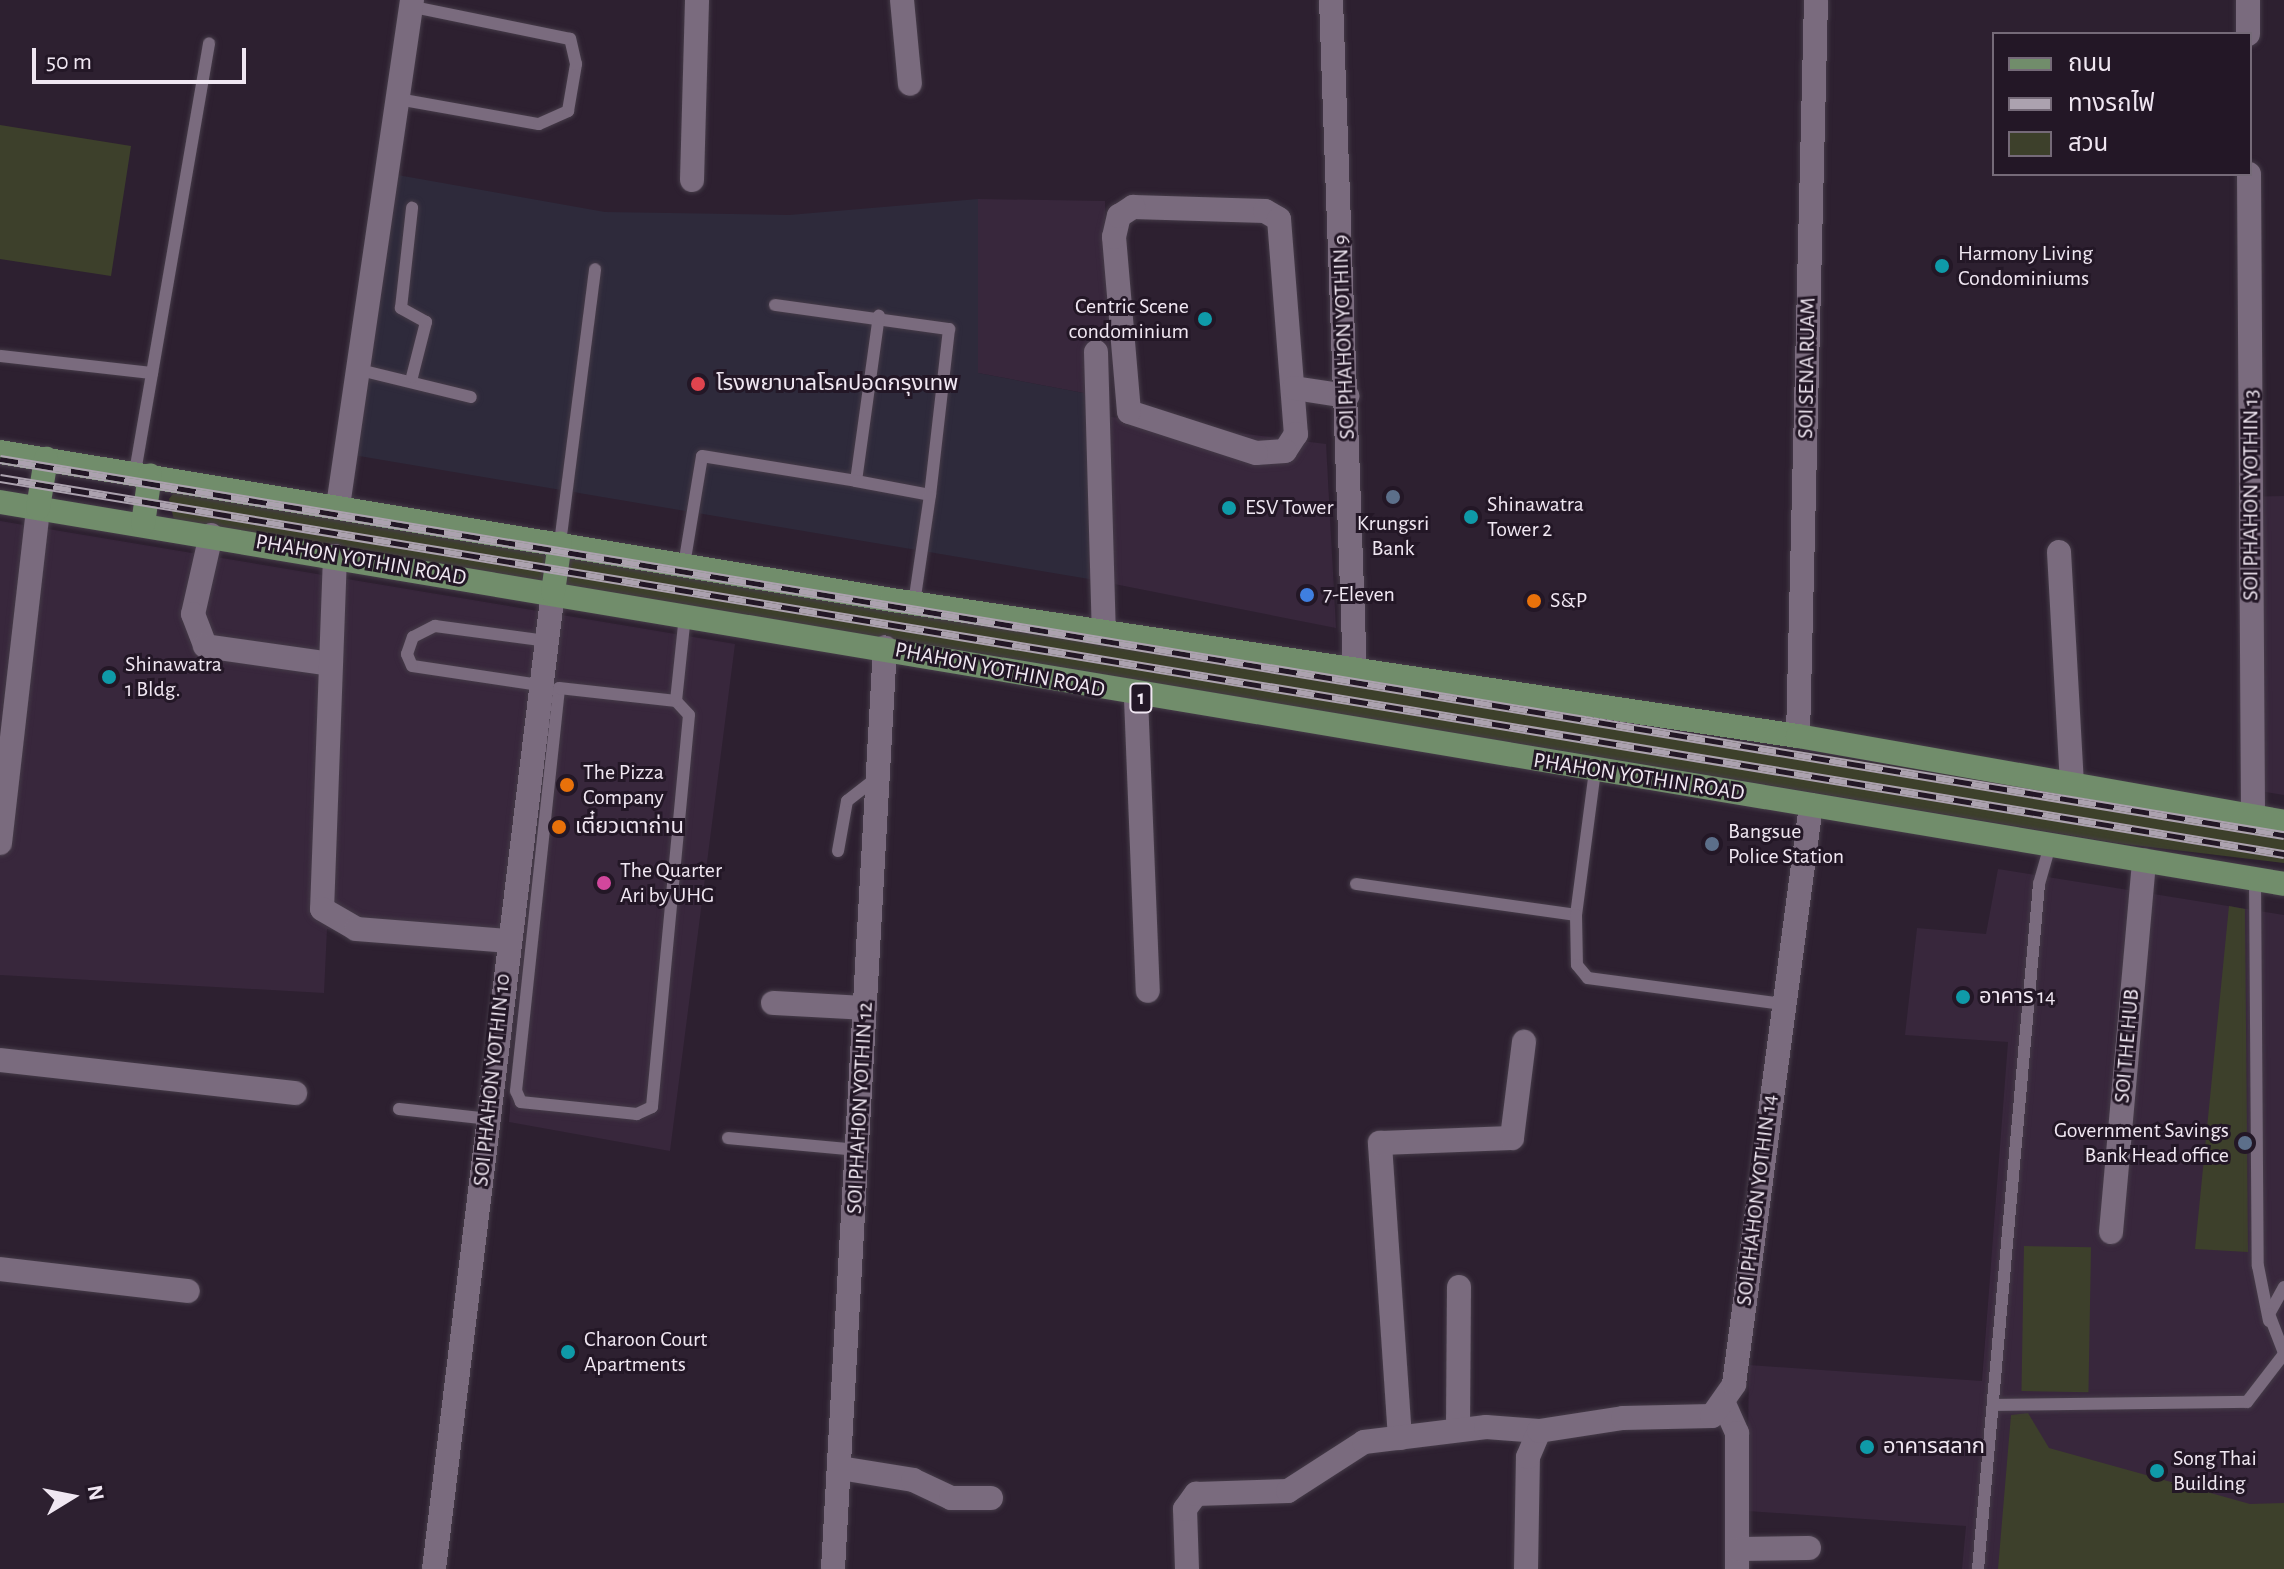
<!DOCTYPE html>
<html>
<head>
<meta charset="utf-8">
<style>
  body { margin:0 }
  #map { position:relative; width:2284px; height:1569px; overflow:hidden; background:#2d2030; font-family:"Alegreya Sans","Noto Sans Thai",sans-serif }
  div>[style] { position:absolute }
  .built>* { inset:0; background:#38273c }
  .medical>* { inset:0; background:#2e2a3b }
  .green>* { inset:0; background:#3d402b; transform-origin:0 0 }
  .roads { filter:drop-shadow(0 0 2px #453b48) drop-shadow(0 0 2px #453b48) }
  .service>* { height:12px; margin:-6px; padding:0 6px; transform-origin:6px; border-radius:6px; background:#7a6b7e }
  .minor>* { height:24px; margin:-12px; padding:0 12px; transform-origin:12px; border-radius:12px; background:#7a6b7e }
  .tertiary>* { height:24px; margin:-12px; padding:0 12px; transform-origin:12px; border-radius:12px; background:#7a6b7e }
  .primary>* { height:24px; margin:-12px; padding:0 12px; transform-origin:12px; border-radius:12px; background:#718d6b }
  .rail>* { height:9px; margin-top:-4.5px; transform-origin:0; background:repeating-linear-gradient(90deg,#231726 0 18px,#aca2af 0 36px); box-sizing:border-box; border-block:2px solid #aca2af }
  .dots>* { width:22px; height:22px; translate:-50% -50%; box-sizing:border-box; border:4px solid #231726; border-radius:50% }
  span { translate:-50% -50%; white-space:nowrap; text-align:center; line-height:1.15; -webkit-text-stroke:6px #231726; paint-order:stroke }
  .shield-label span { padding:2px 6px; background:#231726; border:2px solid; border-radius:6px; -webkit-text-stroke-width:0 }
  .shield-label { font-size:20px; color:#f0e7f2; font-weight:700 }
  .poi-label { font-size:22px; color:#f0e7f2 }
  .left { translate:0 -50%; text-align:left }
  .right { translate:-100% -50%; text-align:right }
  .street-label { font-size:22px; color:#f0e7f2 }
  .legend { position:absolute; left:1992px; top:32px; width:260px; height:144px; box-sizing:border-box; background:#231726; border:2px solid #756a78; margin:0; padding:10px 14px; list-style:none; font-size:24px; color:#f0e7f2 }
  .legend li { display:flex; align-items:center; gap:16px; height:40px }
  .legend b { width:40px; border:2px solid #756a78 }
  .north { position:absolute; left:32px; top:1457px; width:80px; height:80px; -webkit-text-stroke:6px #231726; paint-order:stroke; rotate:80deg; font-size:22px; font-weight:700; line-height:32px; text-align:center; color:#f0e7f2 }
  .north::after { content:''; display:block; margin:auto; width:28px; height:36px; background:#f0e7f2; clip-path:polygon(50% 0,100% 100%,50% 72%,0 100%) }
  .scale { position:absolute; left:32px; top:48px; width:214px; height:36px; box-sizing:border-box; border:4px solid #f0e7f2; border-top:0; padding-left:10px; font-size:24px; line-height:28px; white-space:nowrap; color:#f0e7f2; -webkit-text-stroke:6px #231726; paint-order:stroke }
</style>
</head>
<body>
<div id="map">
  <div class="built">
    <div style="clip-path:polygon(978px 199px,1105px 201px,1111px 417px,1326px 444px,1336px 628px,1089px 579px,1089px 394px,978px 373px)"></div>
    <div style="clip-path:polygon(2284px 496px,2284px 795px,2241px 788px,2237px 551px,2238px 497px)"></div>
    <div style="clip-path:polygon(0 521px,735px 644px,670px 1151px,509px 1122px,521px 955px,327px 929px,324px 993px,0 975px)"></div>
    <div style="clip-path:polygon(1998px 869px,2284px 915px,2284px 1569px,1962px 1569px,1966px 1526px,1747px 1511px,1749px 1365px,1982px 1381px,2008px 1042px,1905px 1035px,1917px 928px,1986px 934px)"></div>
  </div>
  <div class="medical">
    <div style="clip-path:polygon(392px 174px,605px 212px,789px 215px,978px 199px,978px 373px,1089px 394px,1089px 579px,353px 455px)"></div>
  </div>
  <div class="green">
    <div style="clip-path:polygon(0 125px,131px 146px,111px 276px,0 259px)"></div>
    <div style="clip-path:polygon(176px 490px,2284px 829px,2284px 863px,2116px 843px,174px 520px,169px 499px)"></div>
    <div style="clip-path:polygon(2229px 906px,2245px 909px,2248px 1252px,2195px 1249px)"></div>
    <div style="left:2024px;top:1246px;width:67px;height:145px;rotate:1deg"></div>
    <div style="clip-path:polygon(2028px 1413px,2049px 1448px,2250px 1504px,2284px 1503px,2284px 1569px,1998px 1569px,2011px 1415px)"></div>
  </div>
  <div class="roads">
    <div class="service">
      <div style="left:398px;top:99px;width:143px;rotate:10.1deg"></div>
      <div style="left:539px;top:124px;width:32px;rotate:-24deg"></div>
      <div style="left:568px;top:111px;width:48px;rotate:-80.3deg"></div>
      <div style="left:576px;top:64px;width:26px;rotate:-103deg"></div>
      <div style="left:570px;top:39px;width:159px;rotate:-168.4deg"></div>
      <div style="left:775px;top:305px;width:176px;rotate:7.9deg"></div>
      <div style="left:949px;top:329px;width:167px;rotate:96.5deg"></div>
      <div style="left:0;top:356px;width:153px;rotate:6.4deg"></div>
      <div style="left:360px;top:370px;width:114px;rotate:13.7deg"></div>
      <div style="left:412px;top:377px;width:57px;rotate:-75.7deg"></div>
      <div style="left:426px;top:322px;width:29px;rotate:-151deg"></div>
      <div style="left:401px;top:308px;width:101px;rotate:-83.7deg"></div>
      <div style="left:135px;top:472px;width:435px;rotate:-80.2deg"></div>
      <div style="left:856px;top:481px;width:167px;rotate:-82.1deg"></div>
      <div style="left:560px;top:543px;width:276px;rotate:-82.7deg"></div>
      <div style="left:684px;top:565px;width:110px;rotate:-80.6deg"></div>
      <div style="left:702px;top:456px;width:156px;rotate:9.2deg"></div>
      <div style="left:856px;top:481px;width:75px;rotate:10.7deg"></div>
      <div style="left:930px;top:495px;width:109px;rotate:98.4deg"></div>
      <div style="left:546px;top:686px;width:135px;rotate:-171.5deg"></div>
      <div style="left:412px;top:666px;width:13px;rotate:-113deg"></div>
      <div style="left:407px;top:654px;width:18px;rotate:-71deg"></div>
      <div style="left:413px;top:637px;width:25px;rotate:-27deg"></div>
      <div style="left:435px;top:626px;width:114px;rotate:7.6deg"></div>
      <div style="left:676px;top:701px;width:19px;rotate:47deg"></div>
      <div style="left:689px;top:715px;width:394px;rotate:95.4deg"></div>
      <div style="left:652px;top:1107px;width:17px;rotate:155deg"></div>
      <div style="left:637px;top:1114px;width:117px;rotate:-174.1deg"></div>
      <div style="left:521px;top:1102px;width:12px;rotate:-114deg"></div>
      <div style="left:516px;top:1091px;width:405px;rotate:-83.9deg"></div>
      <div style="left:559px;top:688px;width:118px;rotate:6.3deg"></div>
      <div style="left:676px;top:701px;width:86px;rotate:-84deg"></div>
      <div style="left:838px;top:851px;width:51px;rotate:-79.8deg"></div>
      <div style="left:847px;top:801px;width:39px;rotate:-38deg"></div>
      <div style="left:2255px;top:879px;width:387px;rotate:89.6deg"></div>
      <div style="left:2258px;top:1266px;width:56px;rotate:78.7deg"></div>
      <div style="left:1356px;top:884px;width:222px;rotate:8deg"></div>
      <div style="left:1576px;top:915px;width:146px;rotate:-82.5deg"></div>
      <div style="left:1576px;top:915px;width:50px;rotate:88.9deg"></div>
      <div style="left:1577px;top:965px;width:17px;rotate:50deg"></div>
      <div style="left:1588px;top:978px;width:196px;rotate:7.6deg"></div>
      <div style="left:399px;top:1109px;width:91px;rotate:6.3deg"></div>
      <div style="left:728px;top:1138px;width:130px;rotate:5.3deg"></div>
      <div style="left:2284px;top:1287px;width:31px;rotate:119deg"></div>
      <div style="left:2269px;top:1314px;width:42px;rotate:69deg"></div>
      <div style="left:1996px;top:1405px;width:251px;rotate:-0.7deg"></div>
      <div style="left:2247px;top:1402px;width:61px;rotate:-52.4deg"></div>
      <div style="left:1978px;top:1569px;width:688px;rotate:-84.91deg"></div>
      <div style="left:2039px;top:884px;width:41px;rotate:-74.2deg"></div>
    </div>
    <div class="minor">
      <div style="left:902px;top:0;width:84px;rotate:84.6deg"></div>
      <div style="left:1331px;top:0;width:673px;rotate:87.96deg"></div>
      <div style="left:2248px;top:0;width:34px;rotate:90deg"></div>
      <div style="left:2249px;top:174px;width:643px;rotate:89.64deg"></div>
      <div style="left:692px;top:180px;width:180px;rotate:-88.4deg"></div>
      <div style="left:1133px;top:207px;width:132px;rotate:1.7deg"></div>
      <div style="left:1265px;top:211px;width:16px;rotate:30deg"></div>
      <div style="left:1279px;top:219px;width:216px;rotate:85.5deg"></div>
      <div style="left:1296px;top:434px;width:20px;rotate:123deg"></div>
      <div style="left:1285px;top:451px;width:29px;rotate:176deg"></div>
      <div style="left:1256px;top:453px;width:133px;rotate:-162.1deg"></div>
      <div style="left:1129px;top:412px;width:176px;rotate:-94.9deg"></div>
      <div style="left:1114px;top:237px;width:22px;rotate:-77deg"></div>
      <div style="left:1119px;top:216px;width:17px;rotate:-33deg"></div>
      <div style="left:1096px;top:352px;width:281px;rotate:88.4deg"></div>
      <div style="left:1294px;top:388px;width:54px;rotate:8.6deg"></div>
      <div style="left:338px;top:506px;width:511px;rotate:-81.68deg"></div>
      <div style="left:211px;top:535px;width:81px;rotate:102.8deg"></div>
      <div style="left:193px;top:614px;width:34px;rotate:69deg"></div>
      <div style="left:205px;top:646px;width:127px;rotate:8.1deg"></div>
      <div style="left:2059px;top:552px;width:233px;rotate:86.8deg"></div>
      <div style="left:335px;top:556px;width:353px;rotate:92.1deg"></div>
      <div style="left:322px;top:909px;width:39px;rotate:30deg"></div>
      <div style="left:356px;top:929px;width:152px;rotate:4.5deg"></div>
      <div style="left:1136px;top:698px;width:293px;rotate:87.7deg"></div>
      <div style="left:0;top:843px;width:337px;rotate:-83.5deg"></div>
      <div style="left:773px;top:1003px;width:92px;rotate:3.1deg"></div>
      <div style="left:0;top:1060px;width:297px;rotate:6.4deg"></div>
      <div style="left:2111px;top:1232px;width:373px;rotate:-84.9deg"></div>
      <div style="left:0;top:1269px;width:189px;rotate:6.7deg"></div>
      <div style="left:1725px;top:1406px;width:30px;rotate:66deg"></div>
      <div style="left:1737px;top:1433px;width:136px;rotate:90deg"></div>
      <div style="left:1458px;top:1429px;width:142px;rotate:-89.6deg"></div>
      <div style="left:1400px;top:1438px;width:296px;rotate:-93.9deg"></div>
      <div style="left:1380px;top:1143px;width:132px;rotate:-2.2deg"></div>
      <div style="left:1512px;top:1138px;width:97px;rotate:-82.9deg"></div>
      <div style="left:840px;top:1468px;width:74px;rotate:9.3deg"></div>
      <div style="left:913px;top:1480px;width:42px;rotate:25.3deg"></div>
      <div style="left:951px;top:1498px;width:40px"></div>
      <div style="left:1738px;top:1549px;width:71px;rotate:-0.8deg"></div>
      <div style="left:434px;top:1569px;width:984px;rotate:-83.06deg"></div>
      <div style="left:833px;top:1569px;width:923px;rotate:-86.77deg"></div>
      <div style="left:1187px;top:1569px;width:60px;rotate:-91.9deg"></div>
      <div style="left:1185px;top:1509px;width:19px;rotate:-54deg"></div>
      <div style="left:1196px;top:1494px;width:92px;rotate:-1.9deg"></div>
      <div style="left:1288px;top:1491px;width:90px;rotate:-32.8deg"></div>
      <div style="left:1364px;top:1442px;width:123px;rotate:-7deg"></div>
      <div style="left:1486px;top:1427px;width:53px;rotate:4.3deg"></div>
      <div style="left:1526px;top:1569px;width:112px;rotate:-89deg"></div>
      <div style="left:1528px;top:1457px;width:28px;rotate:-67deg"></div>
      <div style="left:1539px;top:1431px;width:85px;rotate:-8.8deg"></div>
      <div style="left:1623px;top:1418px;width:89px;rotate:-1.3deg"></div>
      <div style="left:1712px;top:1416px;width:39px;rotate:-55deg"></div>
      <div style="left:1734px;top:1384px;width:584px;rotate:-82.42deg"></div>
    </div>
    <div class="tertiary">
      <div style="left:1798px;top:736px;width:736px;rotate:-88.6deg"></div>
    </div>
    <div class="primary">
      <div style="left:0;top:452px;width:904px;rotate:9.42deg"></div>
      <div style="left:892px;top:600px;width:916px;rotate:8.54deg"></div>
      <div style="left:1798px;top:736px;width:494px;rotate:10deg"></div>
      <div style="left:0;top:502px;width:2316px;rotate:9.49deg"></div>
      <div style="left:38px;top:508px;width:50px;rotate:-80.7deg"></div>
      <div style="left:143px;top:524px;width:49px;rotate:-81.9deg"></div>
      <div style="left:553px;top:592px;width:49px;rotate:-81.9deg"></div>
    </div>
  </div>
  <div class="rail">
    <div style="left:0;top:459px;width:2315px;rotate:9.35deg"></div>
    <div style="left:0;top:478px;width:2315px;rotate:9.35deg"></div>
  </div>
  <div class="dots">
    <div style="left:1942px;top:266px;background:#0f9aa8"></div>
    <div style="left:1205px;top:319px;background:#0f9aa8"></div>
    <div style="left:698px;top:384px;background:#e0444e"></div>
    <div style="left:1393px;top:497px;background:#5c6f8a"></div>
    <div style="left:1229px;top:508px;background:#0f9aa8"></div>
    <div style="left:1471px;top:517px;background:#0f9aa8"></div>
    <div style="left:1307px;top:595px;background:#3f7fe0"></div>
    <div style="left:1534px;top:601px;background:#e8710a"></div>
    <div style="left:109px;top:677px;background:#0f9aa8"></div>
    <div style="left:567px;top:785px;background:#e8710a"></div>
    <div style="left:559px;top:827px;background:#e8710a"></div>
    <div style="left:1712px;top:844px;background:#5c6f8a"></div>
    <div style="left:604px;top:883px;background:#d1479c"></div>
    <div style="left:1963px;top:997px;background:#0f9aa8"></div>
    <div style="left:2245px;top:1143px;background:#5c6f8a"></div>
    <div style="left:568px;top:1352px;background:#0f9aa8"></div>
    <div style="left:1867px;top:1447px;background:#0f9aa8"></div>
    <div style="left:2157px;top:1471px;background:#0f9aa8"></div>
  </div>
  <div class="shield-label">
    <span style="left:1141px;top:698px">1</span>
  </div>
  <div class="poi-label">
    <span class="left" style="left:1958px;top:266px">Harmony Living<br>Condominiums</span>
    <span class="right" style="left:1189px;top:319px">Centric Scene<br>condominium</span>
    <span class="left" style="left:716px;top:384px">โรงพยาบาลโรคปอดกรุงเทพ</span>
    <span class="left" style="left:1487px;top:517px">Shinawatra<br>Tower 2</span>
    <span class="left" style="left:1245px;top:508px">ESV Tower</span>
    <span style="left:1393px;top:536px">Krungsri<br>Bank</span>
    <span class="left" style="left:1323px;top:595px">7-Eleven</span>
    <span class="left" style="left:1550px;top:601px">S&amp;P</span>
    <span class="left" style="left:125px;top:677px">Shinawatra<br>1 Bldg.</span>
    <span class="left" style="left:583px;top:785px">The Pizza<br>Company</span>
    <span class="left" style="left:575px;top:827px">เตี๋ยวเตาถ่าน</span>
    <span class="left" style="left:1728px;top:844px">Bangsue<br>Police Station</span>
    <span class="left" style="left:620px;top:883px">The Quarter<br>Ari by UHG</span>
    <span class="left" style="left:1979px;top:997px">อาคาร 14</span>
    <span class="right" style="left:2229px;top:1143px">Government Savings<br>Bank Head office</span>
    <span class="left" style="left:584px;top:1352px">Charoon Court<br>Apartments</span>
    <span class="left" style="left:1883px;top:1447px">อาคารสลาก</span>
    <span class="left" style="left:2173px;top:1471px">Song Thai<br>Building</span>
  </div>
  <div class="street-label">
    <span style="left:1344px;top:337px;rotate:-92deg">SOI PHAHON YOTHIN 9</span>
    <span style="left:1807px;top:368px;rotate:-89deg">SOI SENA RUAM</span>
    <span style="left:2251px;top:495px;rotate:-90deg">SOI PHAHON YOTHIN 13</span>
    <span style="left:361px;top:560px;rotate:10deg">PHAHON YOTHIN ROAD</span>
    <span style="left:1000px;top:670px;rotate:11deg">PHAHON YOTHIN ROAD</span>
    <span style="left:1639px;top:777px;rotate:9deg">PHAHON YOTHIN ROAD</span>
    <span style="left:2127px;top:1046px;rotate:-85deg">SOI THE HUB</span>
    <span style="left:492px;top:1080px;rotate:-84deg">SOI PHAHON YOTHIN 10</span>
    <span style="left:860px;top:1108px;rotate:-87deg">SOI PHAHON YOTHIN 12</span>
    <span style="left:1757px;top:1200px;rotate:-83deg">SOI PHAHON YOTHIN 14</span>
  </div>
  <ul class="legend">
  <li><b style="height:10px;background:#718d6b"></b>ถนน</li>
  <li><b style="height:10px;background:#aca2af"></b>ทางรถไฟ</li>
  <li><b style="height:22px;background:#3d402b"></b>สวน</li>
  </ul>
  <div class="north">N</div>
  <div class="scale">50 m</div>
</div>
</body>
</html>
